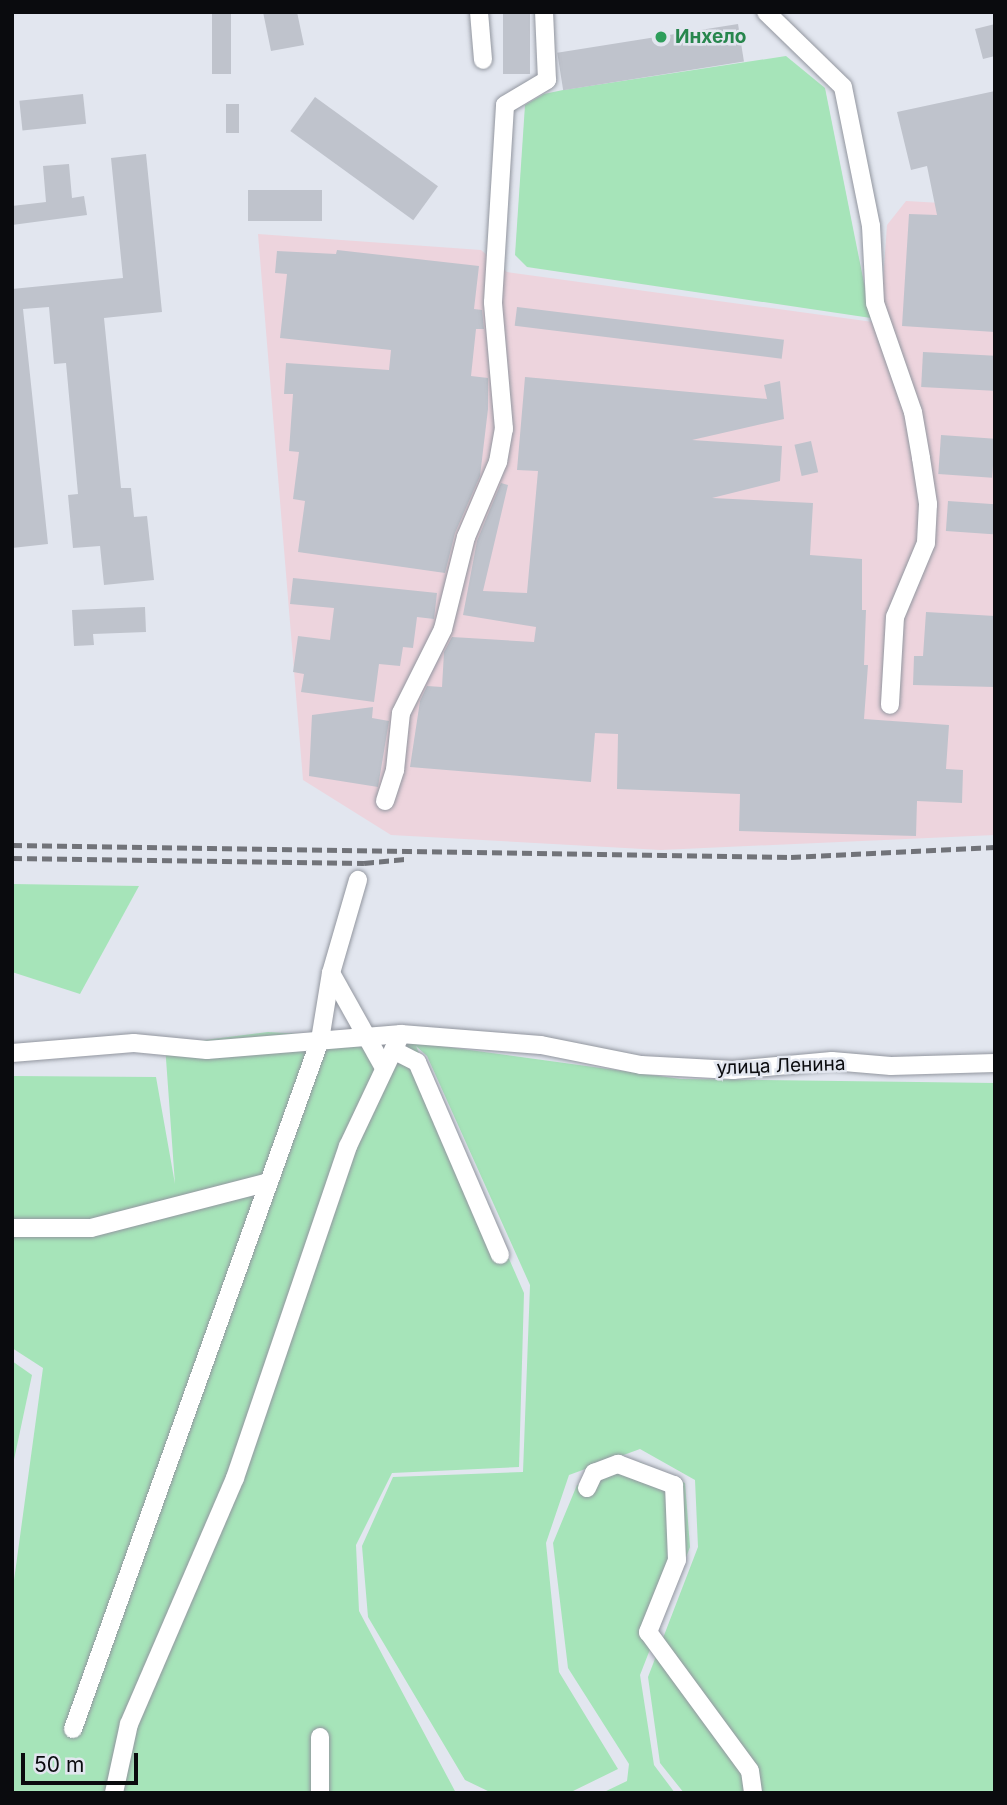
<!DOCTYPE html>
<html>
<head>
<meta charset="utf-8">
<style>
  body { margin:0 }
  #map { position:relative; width:1007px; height:1805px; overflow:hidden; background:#e2e6ef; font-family:Inter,sans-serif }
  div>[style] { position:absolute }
  .industrial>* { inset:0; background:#edd4dd }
  .green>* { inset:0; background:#a6e4b9 }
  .building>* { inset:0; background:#bfc3cc; transform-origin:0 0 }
  .roads { filter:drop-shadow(0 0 2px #92969f) drop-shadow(0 0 2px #92969f) }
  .minor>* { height:18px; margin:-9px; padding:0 9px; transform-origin:9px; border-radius:9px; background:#fff }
  .rail>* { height:4.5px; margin-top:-2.25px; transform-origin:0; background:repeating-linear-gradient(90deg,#717379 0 10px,transparent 0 15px) }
  .dots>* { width:19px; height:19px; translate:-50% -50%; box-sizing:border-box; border:4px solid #e2e6ef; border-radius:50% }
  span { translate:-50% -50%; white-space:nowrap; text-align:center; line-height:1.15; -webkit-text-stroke:5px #e2e6ef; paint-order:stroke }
  .leisure-label { font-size:19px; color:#27864d; font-weight:700 }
  .left { translate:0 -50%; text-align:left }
  .street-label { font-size:19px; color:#0a0b0e }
  .frame { position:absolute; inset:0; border:14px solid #0a0b0e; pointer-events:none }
  .scale { position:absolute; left:21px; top:1753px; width:117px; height:32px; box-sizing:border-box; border:4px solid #0a0b0e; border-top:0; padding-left:9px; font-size:21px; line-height:24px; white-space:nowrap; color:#0a0b0e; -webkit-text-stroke:5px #e2e6ef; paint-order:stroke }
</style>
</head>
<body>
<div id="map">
  <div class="industrial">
    <div style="clip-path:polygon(906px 201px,995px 206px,995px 835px,661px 850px,391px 835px,303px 780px,258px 234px,481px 250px,507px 272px,880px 323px,887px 225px)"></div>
  </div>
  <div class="green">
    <div style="clip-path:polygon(786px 56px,825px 88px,871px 318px,527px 267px,515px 255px,525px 105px,544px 94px,563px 90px)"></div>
    <div style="clip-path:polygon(12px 884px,139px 886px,80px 994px,12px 972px)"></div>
    <div style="clip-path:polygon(268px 1032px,389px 1039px,681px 1079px,995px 1083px,995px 1793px,684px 1793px,660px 1763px,648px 1677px,698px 1547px,695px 1480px,640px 1449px,569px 1475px,546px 1543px,559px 1672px,618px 1769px,569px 1793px,492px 1793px,465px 1780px,368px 1617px,362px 1546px,393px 1477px,523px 1472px,530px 1285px,427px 1056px,416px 1046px,524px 1293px,519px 1467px,392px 1473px,356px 1545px,359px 1611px,456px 1793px,12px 1793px,12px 1595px,43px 1368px,12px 1348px,12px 1076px,156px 1077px,175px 1184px,165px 1045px)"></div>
    <div style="clip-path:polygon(12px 1361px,32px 1375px,12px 1469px)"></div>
    <div style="clip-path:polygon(640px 1462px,685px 1483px,690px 1547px,640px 1675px,654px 1765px,675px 1793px,602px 1793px,627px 1781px,629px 1764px,568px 1668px,553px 1543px,577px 1485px)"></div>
  </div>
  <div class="building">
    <div style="left:212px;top:12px;width:19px;height:62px"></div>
    <div style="clip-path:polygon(263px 12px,297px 12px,304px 45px,271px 51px)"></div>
    <div style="left:503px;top:12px;width:27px;height:62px"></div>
    <div style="left:738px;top:24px;width:38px;height:183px;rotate:81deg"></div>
    <div style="clip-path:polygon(995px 24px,995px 56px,983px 59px,975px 29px)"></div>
    <div style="clip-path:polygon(995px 91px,995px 332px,902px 326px,909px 214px,937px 215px,927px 166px,911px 170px,897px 112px)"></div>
    <div style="left:83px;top:94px;width:30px;height:64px;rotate:84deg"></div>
    <div style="left:315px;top:97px;width:152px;height:42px;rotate:36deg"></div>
    <div style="left:226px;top:104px;width:13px;height:29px"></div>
    <div style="clip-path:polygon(146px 154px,162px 312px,104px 318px,121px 488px,131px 488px,134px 517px,147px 516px,154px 580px,104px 585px,100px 546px,73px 548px,68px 495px,78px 494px,66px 363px,54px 364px,49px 307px,23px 309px,48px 544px,12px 548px,12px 289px,123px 278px,111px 158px)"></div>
    <div style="clip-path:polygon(69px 164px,72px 198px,84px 196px,87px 215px,12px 225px,12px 206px,46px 202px,43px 166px)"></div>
    <div style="left:248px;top:190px;width:74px;height:31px"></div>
    <div style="clip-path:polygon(337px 250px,479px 266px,474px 309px,482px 310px,484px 329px,476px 329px,471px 376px,488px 378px,488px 409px,480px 476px,455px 533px,445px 573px,298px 552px,305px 501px,293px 499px,299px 452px,289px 451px,293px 394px,284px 394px,286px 363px,389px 370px,391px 350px,280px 338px,287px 274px,275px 273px,277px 251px,336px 254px)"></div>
    <div style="left:517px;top:307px;width:269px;height:19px;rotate:7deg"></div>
    <div style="left:923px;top:352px;width:72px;height:35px;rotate:3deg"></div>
    <div style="clip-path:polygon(525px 377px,767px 399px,764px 385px,780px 381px,784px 419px,692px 440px,782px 446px,780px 481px,712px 498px,813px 503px,810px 555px,862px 559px,862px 610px,866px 610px,864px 665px,868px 665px,864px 719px,949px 725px,946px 769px,963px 770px,962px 803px,917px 801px,916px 836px,739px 831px,740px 794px,617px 789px,618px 734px,595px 733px,591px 782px,410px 767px,420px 701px,427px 686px,442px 687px,444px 652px,452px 637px,534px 642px,536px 627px,463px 615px,477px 541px,501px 483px,508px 485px,483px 591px,527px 593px,538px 471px,517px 470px)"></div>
    <div style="left:941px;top:435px;width:54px;height:39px;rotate:4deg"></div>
    <div style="left:811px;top:441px;width:32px;height:17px;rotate:77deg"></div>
    <div style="left:948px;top:501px;width:47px;height:30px;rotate:4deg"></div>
    <div style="clip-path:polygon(293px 578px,437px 593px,434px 619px,417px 617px,413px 648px,403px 647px,400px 666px,379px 664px,374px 702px,301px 692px,304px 674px,293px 672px,298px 636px,330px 640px,334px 608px,290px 604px)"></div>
    <div style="clip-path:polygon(145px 607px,146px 632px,93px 634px,94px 645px,74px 646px,72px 610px)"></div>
    <div style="clip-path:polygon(926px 612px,995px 616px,995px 687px,913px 685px,914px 656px,923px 656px)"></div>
    <div style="clip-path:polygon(373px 707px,372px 718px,389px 721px,378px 787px,309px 776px,312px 715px)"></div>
  </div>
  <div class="roads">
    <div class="minor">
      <div style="left:479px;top:12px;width:48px;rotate:85.2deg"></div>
      <div style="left:766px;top:12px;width:107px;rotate:44.2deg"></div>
      <div style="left:843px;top:87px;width:142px;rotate:78.6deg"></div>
      <div style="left:871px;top:226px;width:77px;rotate:87deg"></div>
      <div style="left:875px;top:303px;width:115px;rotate:70.8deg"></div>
      <div style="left:913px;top:412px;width:47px;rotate:80.1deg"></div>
      <div style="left:921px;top:458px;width:47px;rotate:81.3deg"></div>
      <div style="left:928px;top:504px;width:39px;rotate:93deg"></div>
      <div style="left:926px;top:543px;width:80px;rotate:112.7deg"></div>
      <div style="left:895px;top:617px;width:88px;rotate:93.3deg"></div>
      <div style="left:385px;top:801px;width:33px;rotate:-72deg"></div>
      <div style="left:395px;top:770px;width:57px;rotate:-84deg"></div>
      <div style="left:401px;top:713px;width:94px;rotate:-63.4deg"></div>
      <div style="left:443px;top:629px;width:95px;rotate:-76deg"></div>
      <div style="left:466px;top:537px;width:82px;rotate:-66.9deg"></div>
      <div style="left:498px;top:462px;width:34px;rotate:-80deg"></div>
      <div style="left:504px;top:429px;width:127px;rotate:-95deg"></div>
      <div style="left:493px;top:302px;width:197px;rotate:-86.5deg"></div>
      <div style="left:505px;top:105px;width:49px;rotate:-30.8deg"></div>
      <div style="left:547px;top:80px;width:68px;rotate:-92.5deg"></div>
      <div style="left:331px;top:973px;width:109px;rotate:60.8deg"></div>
      <div style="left:401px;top:1034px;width:140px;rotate:4.5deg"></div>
      <div style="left:541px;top:1045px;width:102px;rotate:11.3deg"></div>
      <div style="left:641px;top:1065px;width:92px;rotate:3.1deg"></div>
      <div style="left:733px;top:1070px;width:99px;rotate:-5.2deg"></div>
      <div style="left:832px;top:1061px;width:59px;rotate:4.8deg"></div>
      <div style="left:891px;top:1066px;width:104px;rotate:-1.7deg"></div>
      <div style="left:393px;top:1050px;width:27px;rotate:27deg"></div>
      <div style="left:417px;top:1062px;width:210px;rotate:66.7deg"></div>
      <div style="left:12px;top:1053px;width:122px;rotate:-4.7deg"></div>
      <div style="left:134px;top:1043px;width:73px;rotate:5.5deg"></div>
      <div style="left:207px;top:1050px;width:195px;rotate:-4.7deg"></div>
      <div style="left:401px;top:1034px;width:124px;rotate:115.3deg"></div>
      <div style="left:348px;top:1146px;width:351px;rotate:108.8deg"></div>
      <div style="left:235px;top:1478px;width:268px;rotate:113.3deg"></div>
      <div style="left:129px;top:1724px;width:71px;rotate:102.3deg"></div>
      <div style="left:12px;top:1228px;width:79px"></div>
      <div style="left:91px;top:1228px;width:184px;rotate:-14.5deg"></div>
      <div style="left:587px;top:1488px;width:17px;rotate:-65deg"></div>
      <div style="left:594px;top:1473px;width:26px;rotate:-21deg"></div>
      <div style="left:618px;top:1464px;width:60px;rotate:20.6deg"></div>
      <div style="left:674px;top:1485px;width:75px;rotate:87.7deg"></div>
      <div style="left:677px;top:1560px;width:78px;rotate:111.9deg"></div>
      <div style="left:648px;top:1632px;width:172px;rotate:53.7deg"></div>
      <div style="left:750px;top:1771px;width:22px;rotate:82deg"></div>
      <div style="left:73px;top:1729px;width:732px;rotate:-70.28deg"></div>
      <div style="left:320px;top:1040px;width:68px;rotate:-80.7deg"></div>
      <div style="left:331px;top:973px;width:97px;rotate:-73.8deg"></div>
      <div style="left:320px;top:1737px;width:56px;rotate:90deg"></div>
    </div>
  </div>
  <div class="rail">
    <div style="left:12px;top:845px;width:779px;rotate:0.88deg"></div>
    <div style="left:791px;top:857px;width:204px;rotate:-2.8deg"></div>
    <div style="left:12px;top:858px;width:352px;rotate:0.8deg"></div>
    <div style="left:364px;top:863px;width:41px;rotate:-5.6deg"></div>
  </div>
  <div class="dots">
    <div style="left:661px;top:37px;background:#2e9e5b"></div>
  </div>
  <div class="leisure-label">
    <span class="left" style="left:675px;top:37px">Инхело</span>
  </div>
  <div class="street-label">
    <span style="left:781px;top:1066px;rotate:-2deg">улица Ленина</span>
  </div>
  <div class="frame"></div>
  <div class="scale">50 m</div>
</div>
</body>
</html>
